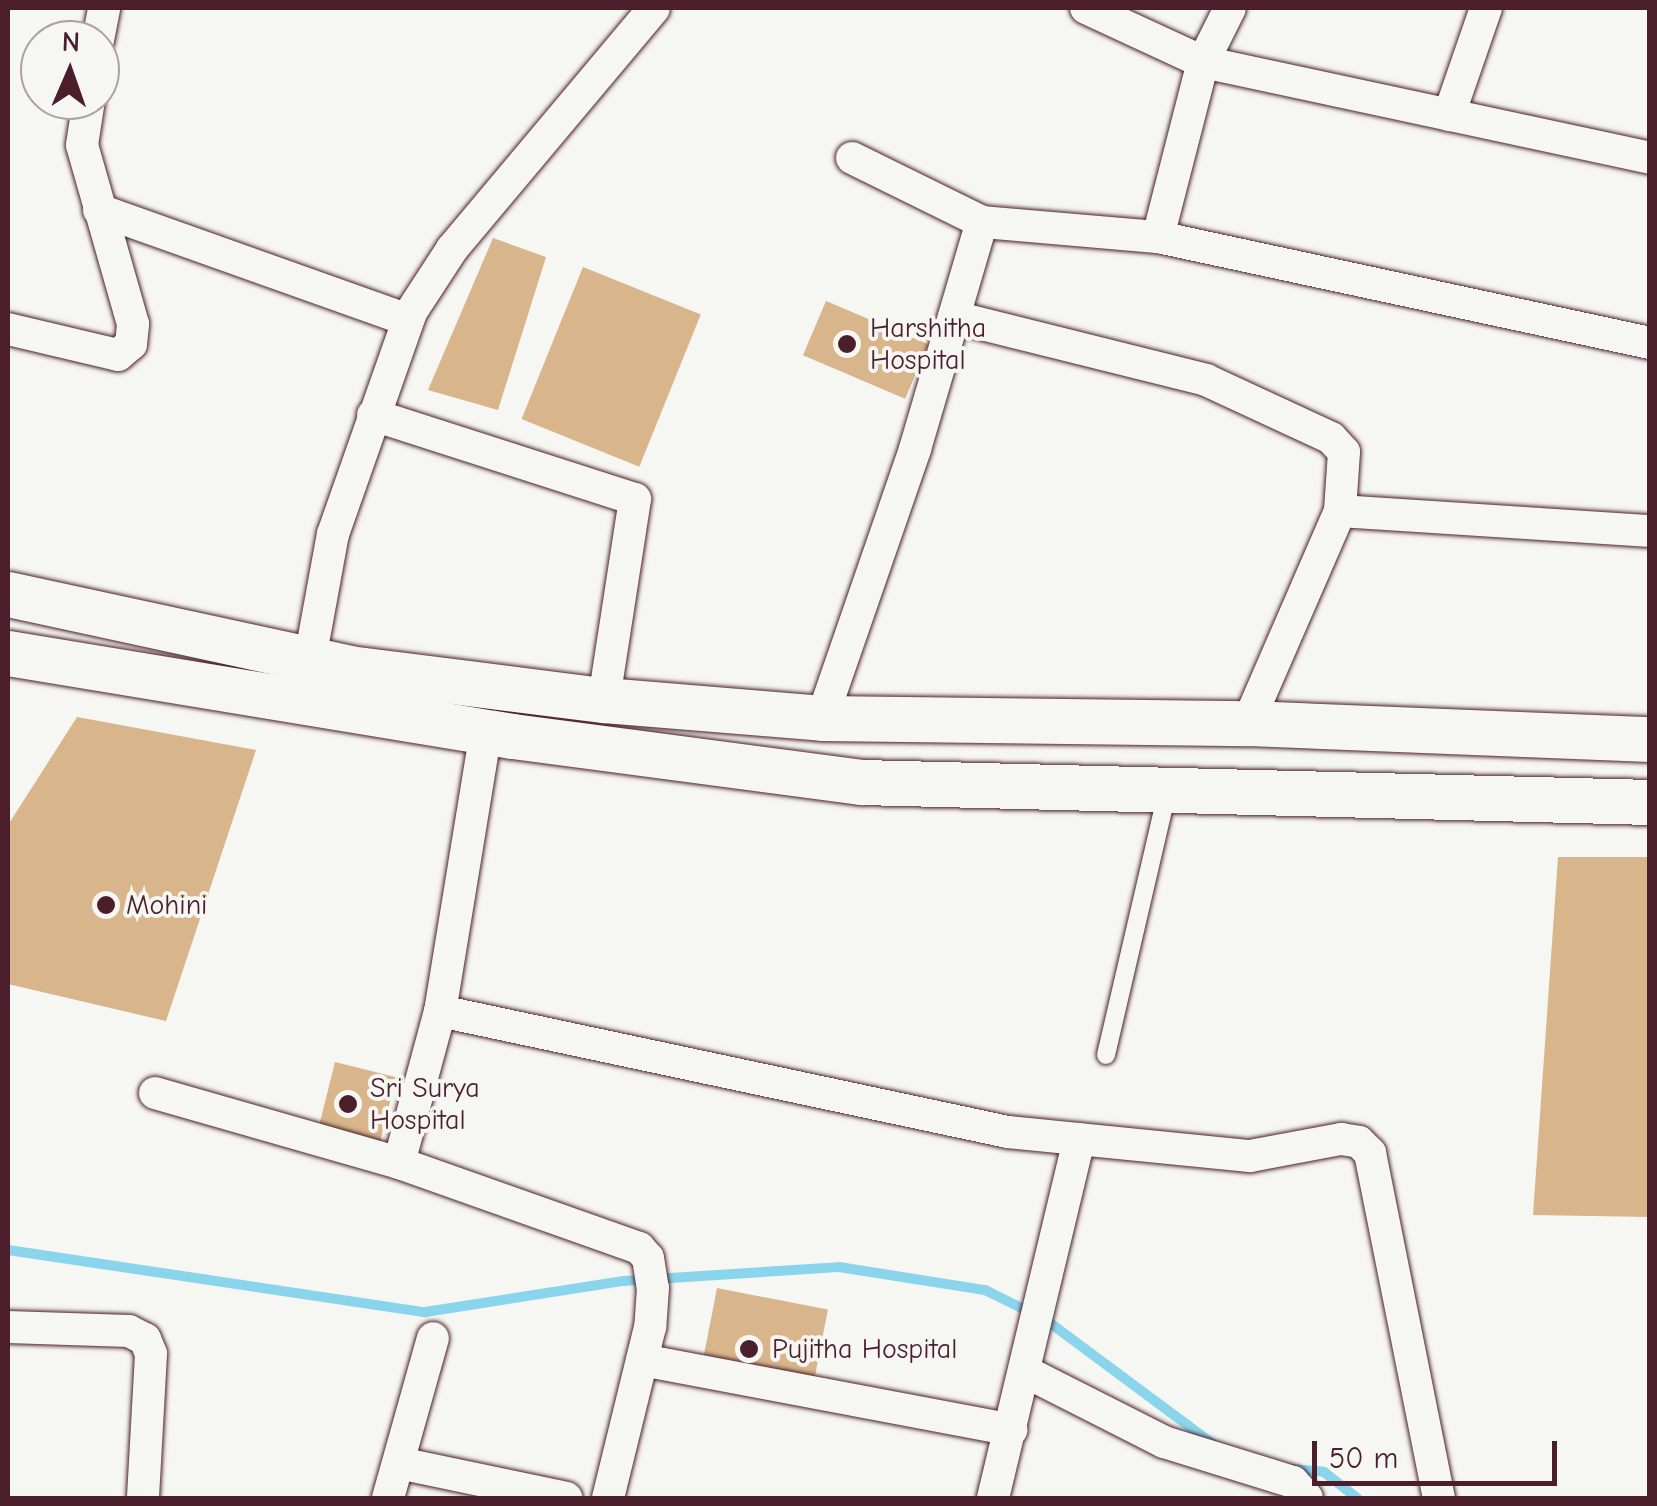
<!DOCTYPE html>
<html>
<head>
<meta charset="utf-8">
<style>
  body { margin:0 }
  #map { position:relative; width:1657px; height:1506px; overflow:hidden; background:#f6f6f2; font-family:"Comic Neue",sans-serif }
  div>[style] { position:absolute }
  .stream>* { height:10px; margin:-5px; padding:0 5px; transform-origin:5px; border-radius:5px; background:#8ad5eb }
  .building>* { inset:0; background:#d8b58a; transform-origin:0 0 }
  .roads { filter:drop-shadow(0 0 2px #4a1f2b) drop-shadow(0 0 2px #4a1f2b) }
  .lane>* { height:18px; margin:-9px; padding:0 9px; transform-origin:9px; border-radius:9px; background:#f6f6f2 }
  .street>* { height:32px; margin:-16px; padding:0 16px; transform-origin:16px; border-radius:16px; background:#f6f6f2 }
  .secondary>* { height:45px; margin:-22.5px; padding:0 22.5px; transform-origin:22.5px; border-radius:22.5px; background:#f6f6f2 }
  .dots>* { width:28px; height:28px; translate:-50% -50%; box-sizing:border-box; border:5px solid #f6f6f2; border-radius:50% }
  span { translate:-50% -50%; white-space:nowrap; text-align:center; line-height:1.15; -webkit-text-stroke:8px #f6f6f2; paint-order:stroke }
  .poi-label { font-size:28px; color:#4a1f2b }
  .left { translate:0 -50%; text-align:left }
  .frame { position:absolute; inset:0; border:10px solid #4a1f2b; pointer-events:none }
  .north { position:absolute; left:20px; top:20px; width:100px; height:100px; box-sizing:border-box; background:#f6f6f2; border:2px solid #b1a0a2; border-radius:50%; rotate:2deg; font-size:28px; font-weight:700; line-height:40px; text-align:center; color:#4a1f2b }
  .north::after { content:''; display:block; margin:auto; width:35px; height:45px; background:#4a1f2b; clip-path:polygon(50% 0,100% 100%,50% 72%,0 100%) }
  .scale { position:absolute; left:1312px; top:1441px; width:245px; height:45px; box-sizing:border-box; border:5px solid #4a1f2b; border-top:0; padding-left:12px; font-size:30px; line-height:35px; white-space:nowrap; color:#4a1f2b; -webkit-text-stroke:8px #f6f6f2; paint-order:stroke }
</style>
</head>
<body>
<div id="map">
  <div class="stream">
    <div style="left:8px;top:1250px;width:422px;rotate:8.5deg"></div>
    <div style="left:425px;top:1312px;width:201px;rotate:-8.9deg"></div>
    <div style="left:624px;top:1281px;width:215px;rotate:-3.7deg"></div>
    <div style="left:839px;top:1267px;width:148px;rotate:9deg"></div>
    <div style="left:985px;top:1290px;width:68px;rotate:26.2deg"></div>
    <div style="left:1046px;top:1320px;width:208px;rotate:36.6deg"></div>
    <div style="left:1292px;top:1469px;width:32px;rotate:5deg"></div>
    <div style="left:1324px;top:1472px;width:42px;rotate:38.2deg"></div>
  </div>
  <div class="building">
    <div style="clip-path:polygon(493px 238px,546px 257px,498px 410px,428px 390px)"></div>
    <div style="left:583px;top:267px;width:127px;height:164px;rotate:22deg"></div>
    <div style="left:826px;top:301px;width:111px;height:59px;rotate:23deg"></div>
    <div style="clip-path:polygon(77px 717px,256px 750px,166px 1021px,8px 984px,8px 825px)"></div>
    <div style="clip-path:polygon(1558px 857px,1650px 857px,1650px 1217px,1533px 1215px)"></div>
    <div style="left:335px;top:1062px;width:63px;height:73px;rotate:14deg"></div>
    <div style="left:717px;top:1288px;width:113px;height:68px;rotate:11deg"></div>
  </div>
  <div class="roads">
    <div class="lane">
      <div style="left:1106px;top:1055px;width:270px;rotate:-76.9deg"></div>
    </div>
    <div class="street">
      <div style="left:1086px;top:8px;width:129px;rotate:24.8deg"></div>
      <div style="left:1203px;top:62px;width:60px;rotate:-63.4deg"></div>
      <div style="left:98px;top:40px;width:33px;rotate:-79deg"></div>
      <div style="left:1449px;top:115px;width:113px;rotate:-70.9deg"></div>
      <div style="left:852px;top:158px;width:145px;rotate:26.2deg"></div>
      <div style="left:99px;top:210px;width:328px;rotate:19.6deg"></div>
      <div style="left:1158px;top:237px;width:503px;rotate:12.16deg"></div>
      <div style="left:954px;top:317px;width:260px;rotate:14deg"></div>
      <div style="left:1206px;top:380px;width:138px;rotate:24.9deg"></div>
      <div style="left:1331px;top:438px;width:19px;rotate:47deg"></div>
      <div style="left:1344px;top:452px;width:59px;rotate:93.9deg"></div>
      <div style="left:1340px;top:511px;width:231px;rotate:113.5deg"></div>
      <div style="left:8px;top:329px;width:113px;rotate:13.3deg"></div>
      <div style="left:118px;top:355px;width:17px;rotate:-40deg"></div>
      <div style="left:131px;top:344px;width:20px;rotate:-84deg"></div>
      <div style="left:133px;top:324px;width:186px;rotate:-105.9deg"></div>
      <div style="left:82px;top:145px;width:46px;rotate:-81.2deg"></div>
      <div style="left:373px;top:415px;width:275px;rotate:17.8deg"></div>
      <div style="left:635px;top:499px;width:203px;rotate:98.8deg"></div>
      <div style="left:1340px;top:511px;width:311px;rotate:3.7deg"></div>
      <div style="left:310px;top:659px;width:127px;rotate:-79.6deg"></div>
      <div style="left:333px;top:534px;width:235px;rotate:-70.6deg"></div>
      <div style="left:411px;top:312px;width:75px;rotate:-56.9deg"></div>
      <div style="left:452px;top:249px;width:314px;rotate:-50deg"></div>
      <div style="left:822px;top:718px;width:285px;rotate:-70.9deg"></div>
      <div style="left:915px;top:449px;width:237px;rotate:-73.6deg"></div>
      <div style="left:982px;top:222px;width:177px;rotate:4.9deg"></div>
      <div style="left:1158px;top:237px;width:181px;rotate:-75.6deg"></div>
      <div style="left:1203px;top:62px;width:457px;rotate:12.1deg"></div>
      <div style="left:486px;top:731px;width:284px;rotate:99.3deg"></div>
      <div style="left:440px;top:1011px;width:581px;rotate:12.03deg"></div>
      <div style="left:1008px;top:1132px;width:243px;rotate:5.7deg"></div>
      <div style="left:1250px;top:1156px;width:93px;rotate:-10.6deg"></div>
      <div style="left:1341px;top:1139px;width:18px;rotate:9deg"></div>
      <div style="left:1359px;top:1142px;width:16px;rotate:45deg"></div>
      <div style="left:1370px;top:1153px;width:352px;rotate:78.7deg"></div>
      <div style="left:155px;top:1093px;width:254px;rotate:16deg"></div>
      <div style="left:399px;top:1163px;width:255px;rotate:19.5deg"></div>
      <div style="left:639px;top:1248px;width:13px;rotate:48deg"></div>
      <div style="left:648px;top:1258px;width:30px;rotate:81deg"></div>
      <div style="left:653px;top:1288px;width:39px;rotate:94deg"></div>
      <div style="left:650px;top:1327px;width:176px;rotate:103.8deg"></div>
      <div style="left:399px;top:1163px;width:157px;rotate:-74.9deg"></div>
      <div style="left:8px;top:1327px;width:121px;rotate:1.9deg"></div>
      <div style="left:129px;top:1331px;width:18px;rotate:27deg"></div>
      <div style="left:145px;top:1339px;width:16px;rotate:68deg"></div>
      <div style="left:151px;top:1354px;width:144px;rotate:93.2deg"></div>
      <div style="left:642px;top:1360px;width:376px;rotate:10.7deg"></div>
      <div style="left:1026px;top:1372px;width:155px;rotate:26.9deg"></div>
      <div style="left:1164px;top:1442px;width:135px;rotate:17.2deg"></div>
      <div style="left:1293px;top:1482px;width:21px;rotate:49deg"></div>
      <div style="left:399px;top:1463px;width:171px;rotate:11.8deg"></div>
      <div style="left:388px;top:1498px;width:166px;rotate:-74.3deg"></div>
      <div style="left:993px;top:1498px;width:369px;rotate:-76.5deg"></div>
    </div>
    <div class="secondary">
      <div style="left:8px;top:594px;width:349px;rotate:12.2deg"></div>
      <div style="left:349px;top:668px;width:257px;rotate:7.2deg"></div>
      <div style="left:604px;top:700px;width:219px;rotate:4.7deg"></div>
      <div style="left:822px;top:718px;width:426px;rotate:0.7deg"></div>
      <div style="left:1248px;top:723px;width:402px;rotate:2.3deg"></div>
      <div style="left:8px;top:653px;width:511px;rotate:9.35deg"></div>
      <div style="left:512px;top:736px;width:352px;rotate:7.5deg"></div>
      <div style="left:861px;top:782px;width:789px;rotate:1.45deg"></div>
    </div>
  </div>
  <div class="dots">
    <div style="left:847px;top:344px;background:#4a1f2b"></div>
    <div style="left:106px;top:905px;background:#4a1f2b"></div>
    <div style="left:348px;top:1104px;background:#4a1f2b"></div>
    <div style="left:749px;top:1349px;background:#4a1f2b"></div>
  </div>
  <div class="poi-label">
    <span class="left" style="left:870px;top:344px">Harshitha<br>Hospital</span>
    <span class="left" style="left:126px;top:905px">Mohini</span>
    <span class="left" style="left:370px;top:1104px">Sri Surya<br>Hospital</span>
    <span class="left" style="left:772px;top:1349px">Pujitha Hospital</span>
  </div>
  <div class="frame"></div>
  <div class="north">N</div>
  <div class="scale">50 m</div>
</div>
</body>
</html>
